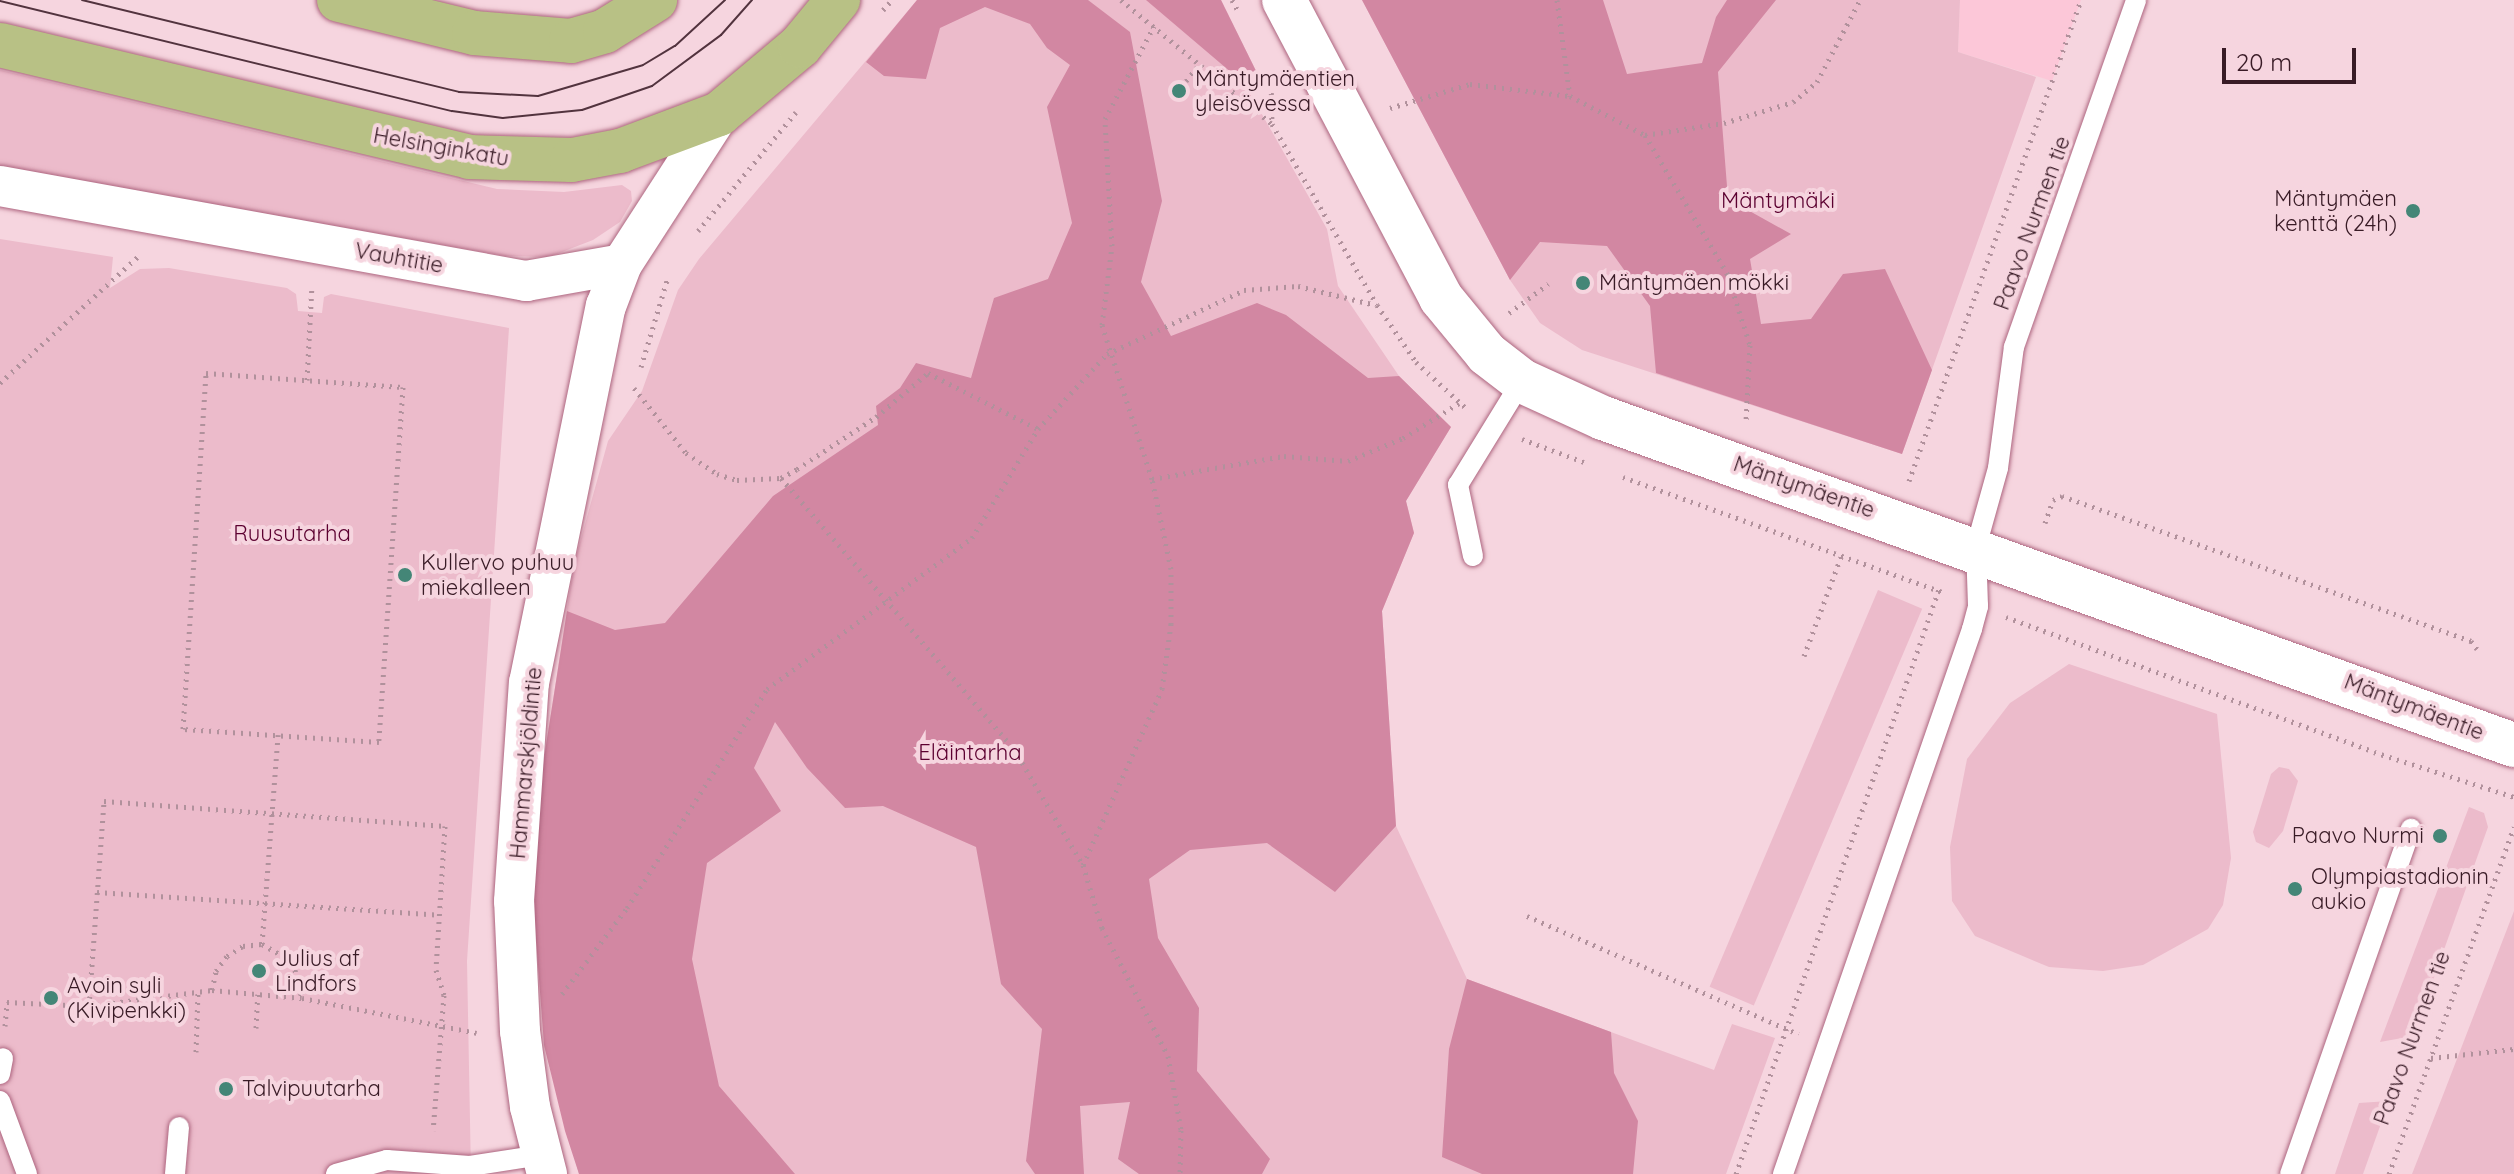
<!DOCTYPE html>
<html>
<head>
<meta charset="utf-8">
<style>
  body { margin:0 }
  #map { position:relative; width:2514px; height:1174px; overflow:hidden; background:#f6d5df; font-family:Quicksand,sans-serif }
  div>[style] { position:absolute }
  .built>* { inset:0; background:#fcc7d8 }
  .green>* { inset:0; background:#ecbbcb; transform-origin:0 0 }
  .forest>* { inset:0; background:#d287a2 }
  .path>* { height:5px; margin-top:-2.5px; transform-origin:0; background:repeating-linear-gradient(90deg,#b1919c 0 2px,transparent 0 8px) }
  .roads { filter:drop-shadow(0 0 2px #ad657f) drop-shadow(0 0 2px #ad657f) }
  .service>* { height:20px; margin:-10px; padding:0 10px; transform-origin:10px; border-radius:10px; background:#fff }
  .minor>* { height:40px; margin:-20px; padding:0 20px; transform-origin:20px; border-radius:20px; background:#fff }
  .tertiary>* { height:44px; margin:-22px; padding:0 22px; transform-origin:22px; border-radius:22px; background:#fff }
  .primary>* { height:44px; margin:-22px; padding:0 22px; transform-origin:22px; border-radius:22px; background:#b8c185 }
  .tram>* { height:2px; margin:-1px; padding:0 1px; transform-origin:1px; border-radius:1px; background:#52333e }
  .dots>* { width:22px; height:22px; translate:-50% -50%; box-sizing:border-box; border:4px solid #f6d5df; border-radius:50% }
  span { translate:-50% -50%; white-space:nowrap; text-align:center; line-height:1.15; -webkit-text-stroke:8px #f6d5df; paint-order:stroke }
  .poi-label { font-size:22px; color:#391b26 }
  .left { translate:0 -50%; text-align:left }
  .right { translate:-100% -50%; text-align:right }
  .street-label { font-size:22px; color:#391b26 }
  .park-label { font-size:22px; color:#5c0030 }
  .scale { position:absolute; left:2222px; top:48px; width:134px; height:36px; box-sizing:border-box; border:4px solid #391b26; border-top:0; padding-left:10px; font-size:24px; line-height:28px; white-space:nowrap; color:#391b26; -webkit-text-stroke:6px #f6d5df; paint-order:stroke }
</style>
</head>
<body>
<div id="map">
  <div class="built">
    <div style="clip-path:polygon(1960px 0,2081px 0,2052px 81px,1958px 52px)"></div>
  </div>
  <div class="green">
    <div style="clip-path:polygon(917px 0,1221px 0,1261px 81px,1246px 86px,1327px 229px,1338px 286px,1399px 376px,1451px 427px,1406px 501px,1414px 533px,1382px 611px,1396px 826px,1467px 979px,1714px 1070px,1732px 1024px,1775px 1038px,1726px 1174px,579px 1174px,544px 1045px,542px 771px,574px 564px,608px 441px,642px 391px,678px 290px,699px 259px)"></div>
    <div style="clip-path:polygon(1362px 0,1960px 0,1958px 52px,2036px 77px,1902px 454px,1582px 350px,1540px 323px,1510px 280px)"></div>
    <div style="clip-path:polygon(0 70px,497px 189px,564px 192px,622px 185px,631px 191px,632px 201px,620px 222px,593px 240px,549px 257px,505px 256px,0 167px)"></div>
    <div style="clip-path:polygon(0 239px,113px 257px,110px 288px,140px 269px,169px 268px,287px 288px,296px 294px,298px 311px,322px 313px,324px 297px,331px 294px,509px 328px,467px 961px,471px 1174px,0 1174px)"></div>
    <div style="left:1878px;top:590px;width:48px;height:431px;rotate:23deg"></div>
    <div style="clip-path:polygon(2069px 664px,2217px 714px,2231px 858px,2223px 905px,2208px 929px,2143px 965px,2103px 971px,2049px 967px,1975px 936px,1952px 901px,1950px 847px,1967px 759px,2010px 703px)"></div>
    <div style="clip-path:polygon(2279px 767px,2289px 769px,2298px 781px,2283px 831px,2269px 848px,2256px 842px,2253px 832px,2271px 774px)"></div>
    <div style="clip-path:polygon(2469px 807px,2484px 813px,2488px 827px,2413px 1036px,2380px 1042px)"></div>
    <div style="clip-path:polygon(2514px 911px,2514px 1174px,2412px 1174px,2445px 1090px)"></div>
    <div style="clip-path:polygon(2389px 1101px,2363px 1174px,2335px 1174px,2359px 1103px)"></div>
  </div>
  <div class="forest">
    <div style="clip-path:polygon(917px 0,1088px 0,1130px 32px,1162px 201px,1141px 282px,1171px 336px,1257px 303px,1286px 315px,1368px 378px,1399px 376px,1451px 427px,1406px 501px,1414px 533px,1382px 611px,1396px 826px,1335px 892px,1267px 843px,1190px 850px,1149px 879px,1158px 938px,1199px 1008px,1197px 1071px,1270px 1159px,1262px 1174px,1139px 1174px,1118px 1159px,1130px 1102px,1080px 1106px,1084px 1174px,1035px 1174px,1026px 1161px,1042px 1029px,1001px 984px,976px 847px,883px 806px,845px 808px,807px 768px,775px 722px,754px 768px,781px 811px,707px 863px,692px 959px,719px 1086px,795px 1174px,579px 1174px,565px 1131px,544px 1045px,533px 899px,542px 771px,567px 611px,615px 630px,665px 623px,773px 496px,878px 425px,876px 406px,900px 388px,916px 363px,971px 378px,994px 298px,1048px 279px,1072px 223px,1047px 107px,1070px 65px,1047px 48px,1030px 24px,985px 7px,940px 28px,926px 79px,884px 76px,866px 62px)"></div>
    <div style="clip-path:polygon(1146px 0,1221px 0,1261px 81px,1246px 85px)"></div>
    <div style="clip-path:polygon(1362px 0,1603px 0,1627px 74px,1702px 63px,1716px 17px,1727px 0,1776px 0,1718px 72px,1728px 199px,1791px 234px,1750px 259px,1761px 324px,1811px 319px,1843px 274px,1885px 269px,1932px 370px,1902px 454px,1656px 373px,1650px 306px,1607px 246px,1540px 242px,1510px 280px)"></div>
    <div style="clip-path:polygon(1467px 979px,1611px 1032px,1614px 1073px,1638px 1121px,1633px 1174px,1482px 1174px,1442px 1157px,1449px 1049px)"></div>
  </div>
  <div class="path">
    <div style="left:1121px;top:0;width:195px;rotate:39.4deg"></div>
    <div style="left:1272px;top:124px;width:209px;rotate:59.9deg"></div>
    <div style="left:1377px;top:305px;width:69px;rotate:55.6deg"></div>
    <div style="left:1416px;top:362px;width:71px;rotate:42.7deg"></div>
    <div style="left:1232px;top:0;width:13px;rotate:61deg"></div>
    <div style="left:1557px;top:0;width:97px;rotate:82.3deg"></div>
    <div style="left:883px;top:10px;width:13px;rotate:-48deg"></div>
    <div style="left:1271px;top:77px;width:46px;rotate:88.8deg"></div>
    <div style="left:1186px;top:81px;width:21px;rotate:-51deg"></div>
    <div style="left:1390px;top:108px;width:84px;rotate:-16.7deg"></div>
    <div style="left:1470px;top:84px;width:101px;rotate:6.8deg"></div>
    <div style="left:1570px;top:96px;width:85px;rotate:27.5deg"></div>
    <div style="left:1645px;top:135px;width:161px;rotate:59.3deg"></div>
    <div style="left:1727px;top:273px;width:76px;rotate:72.3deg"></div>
    <div style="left:1750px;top:345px;width:77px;rotate:93deg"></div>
    <div style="left:1645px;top:135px;width:80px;rotate:-8.6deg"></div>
    <div style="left:1724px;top:123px;width:72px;rotate:-16.9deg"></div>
    <div style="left:1793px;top:102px;width:31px;rotate:-40deg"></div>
    <div style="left:1817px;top:82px;width:93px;rotate:-62.3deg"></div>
    <div style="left:698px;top:231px;width:154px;rotate:-50.5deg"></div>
    <div style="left:1509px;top:313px;width:49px;rotate:-36.6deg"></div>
    <div style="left:641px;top:367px;width:94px;rotate:-73.3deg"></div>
    <div style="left:206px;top:373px;width:197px;rotate:4.1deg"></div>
    <div style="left:403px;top:387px;width:356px;rotate:93.9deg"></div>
    <div style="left:379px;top:742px;width:196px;rotate:-176.2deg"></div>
    <div style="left:183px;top:729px;width:357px;rotate:-86.3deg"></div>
    <div style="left:307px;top:380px;width:94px;rotate:-87deg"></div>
    <div style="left:0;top:383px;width:191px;rotate:-42.5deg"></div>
    <div style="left:634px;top:388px;width:83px;rotate:51.3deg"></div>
    <div style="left:686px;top:453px;width:37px;rotate:34deg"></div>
    <div style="left:717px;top:474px;width:21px;rotate:17deg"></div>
    <div style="left:737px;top:480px;width:44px;rotate:-2.6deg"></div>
    <div style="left:781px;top:478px;width:18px;rotate:-29deg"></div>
    <div style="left:797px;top:469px;width:95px;rotate:-33.4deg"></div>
    <div style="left:876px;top:417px;width:68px;rotate:-40.2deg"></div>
    <div style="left:928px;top:373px;width:123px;rotate:27deg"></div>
    <div style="left:1522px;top:439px;width:66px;rotate:20.4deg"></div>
    <div style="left:1623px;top:477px;width:342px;rotate:19.8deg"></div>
    <div style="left:781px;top:478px;width:357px;rotate:49.3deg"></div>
    <div style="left:1014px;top:749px;width:135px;rotate:59.3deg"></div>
    <div style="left:1083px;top:865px;width:66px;rotate:73.2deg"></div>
    <div style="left:1102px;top:928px;width:144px;rotate:62.7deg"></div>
    <div style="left:1168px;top:1056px;width:75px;rotate:80deg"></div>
    <div style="left:1181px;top:1130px;width:44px;rotate:91.3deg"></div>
    <div style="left:1152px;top:479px;width:134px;rotate:-9.9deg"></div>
    <div style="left:1284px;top:456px;width:64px;rotate:4.5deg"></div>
    <div style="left:1348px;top:461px;width:60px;rotate:-22.7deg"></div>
    <div style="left:1403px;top:438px;width:66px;rotate:-32deg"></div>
    <div style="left:1909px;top:481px;width:511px;rotate:-70.32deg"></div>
    <div style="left:2045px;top:523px;width:24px;rotate:-71deg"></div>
    <div style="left:2053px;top:500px;width:10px;rotate:-24deg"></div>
    <div style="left:2062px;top:496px;width:434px;rotate:19.5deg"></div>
    <div style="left:2471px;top:641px;width:10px;rotate:53deg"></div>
    <div style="left:2006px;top:617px;width:392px;rotate:20.1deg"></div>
    <div style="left:2374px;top:752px;width:147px;rotate:17.8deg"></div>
    <div style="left:1804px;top:656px;width:106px;rotate:-69.5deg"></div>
    <div style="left:1083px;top:865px;width:193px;rotate:-65.8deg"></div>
    <div style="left:1162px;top:689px;width:66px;rotate:-82.1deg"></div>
    <div style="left:1171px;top:624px;width:55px;rotate:-90deg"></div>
    <div style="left:1171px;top:569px;width:92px;rotate:-101.9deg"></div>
    <div style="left:1152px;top:479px;width:162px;rotate:-108deg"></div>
    <div style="left:1102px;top:325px;width:80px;rotate:-82.8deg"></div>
    <div style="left:1112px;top:246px;width:127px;rotate:-93.2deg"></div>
    <div style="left:1105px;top:119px;width:105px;rotate:-62.2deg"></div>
    <div style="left:97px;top:892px;width:343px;rotate:3.8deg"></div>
    <div style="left:1527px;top:916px;width:296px;rotate:23.5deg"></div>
    <div style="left:262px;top:944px;width:210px;rotate:-85.6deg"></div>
    <div style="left:212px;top:990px;width:19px;rotate:-78deg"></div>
    <div style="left:216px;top:971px;width:19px;rotate:-54deg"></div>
    <div style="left:227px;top:956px;width:19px;rotate:-32deg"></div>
    <div style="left:243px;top:946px;width:19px;rotate:-6deg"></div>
    <div style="left:262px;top:944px;width:36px;rotate:30deg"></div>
    <div style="left:293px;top:962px;width:37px;rotate:76deg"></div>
    <div style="left:562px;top:994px;width:108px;rotate:-52.9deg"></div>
    <div style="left:627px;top:908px;width:260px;rotate:-57.4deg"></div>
    <div style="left:767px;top:689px;width:255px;rotate:-36.4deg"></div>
    <div style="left:972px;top:538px;width:127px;rotate:-58.8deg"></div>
    <div style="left:1038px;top:429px;width:102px;rotate:-47.4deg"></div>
    <div style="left:1107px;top:354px;width:151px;rotate:-25deg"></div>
    <div style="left:1244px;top:290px;width:54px;rotate:-4.2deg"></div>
    <div style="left:1298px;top:286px;width:80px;rotate:13.7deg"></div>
    <div style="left:89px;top:1006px;width:206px;rotate:-85.8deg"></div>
    <div style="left:104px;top:801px;width:342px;rotate:4.2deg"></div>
    <div style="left:445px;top:826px;width:144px;rotate:93.6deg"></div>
    <div style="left:436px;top:970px;width:26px;rotate:72deg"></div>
    <div style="left:444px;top:995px;width:136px;rotate:94.6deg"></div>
    <div style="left:5px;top:1026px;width:24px;rotate:-85deg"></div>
    <div style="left:7px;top:1002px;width:82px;rotate:2.8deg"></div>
    <div style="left:89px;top:1006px;width:124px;rotate:-7.4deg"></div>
    <div style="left:212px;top:990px;width:90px;rotate:5.1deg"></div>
    <div style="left:302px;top:998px;width:178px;rotate:11.3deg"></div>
    <div style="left:256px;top:1028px;width:34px;rotate:-87deg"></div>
    <div style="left:196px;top:1052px;width:60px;rotate:-88.1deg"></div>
    <div style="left:2431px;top:1058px;width:83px;rotate:-6.2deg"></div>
    <div style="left:1736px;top:1174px;width:619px;rotate:-70.86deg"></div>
    <div style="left:2389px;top:1174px;width:369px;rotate:-70.2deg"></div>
  </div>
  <div class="roads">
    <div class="service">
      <div style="left:1473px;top:556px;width:73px;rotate:-101.9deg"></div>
      <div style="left:1458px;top:485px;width:122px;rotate:-58.4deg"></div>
      <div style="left:0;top:1074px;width:16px;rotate:-79deg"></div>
      <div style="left:0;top:1101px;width:78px;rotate:69.7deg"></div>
      <div style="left:175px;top:1174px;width:47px;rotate:-85.1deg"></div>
      <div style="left:336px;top:1174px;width:53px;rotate:-15.4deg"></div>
      <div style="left:387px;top:1160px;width:83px;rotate:4.1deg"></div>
      <div style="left:470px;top:1166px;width:71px;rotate:-8.9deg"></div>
      <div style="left:1783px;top:1174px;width:577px;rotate:-70.87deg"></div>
      <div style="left:1972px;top:629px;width:24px;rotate:-75deg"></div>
      <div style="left:1978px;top:606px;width:59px;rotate:-91.9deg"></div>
      <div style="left:1976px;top:547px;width:82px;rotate:-74.4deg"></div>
      <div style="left:1998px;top:468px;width:122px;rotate:-82.5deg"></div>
      <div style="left:2014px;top:347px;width:368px;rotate:-70.6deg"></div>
      <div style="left:2290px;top:1174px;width:366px;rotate:-70.7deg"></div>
    </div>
    <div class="minor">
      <div style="left:0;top:186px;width:535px;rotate:10.24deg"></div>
      <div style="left:526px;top:281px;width:97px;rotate:-10deg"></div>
      <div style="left:547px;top:1174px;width:69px;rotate:-104.2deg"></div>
      <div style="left:530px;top:1107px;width:77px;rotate:-97.5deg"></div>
      <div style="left:520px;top:1031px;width:130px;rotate:-92.6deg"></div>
      <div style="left:514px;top:901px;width:219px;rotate:-86.1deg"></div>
      <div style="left:529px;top:683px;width:385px;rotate:-78.5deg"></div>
      <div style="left:606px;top:306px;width:45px;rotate:-69.1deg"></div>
      <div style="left:622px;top:264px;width:179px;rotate:-57.1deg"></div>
    </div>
    <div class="tertiary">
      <div style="left:1284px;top:0;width:337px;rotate:62.2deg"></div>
      <div style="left:1441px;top:298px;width:72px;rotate:50.6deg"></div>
      <div style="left:1487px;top:354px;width:44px;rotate:37.6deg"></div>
      <div style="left:1522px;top:381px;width:89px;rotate:24.6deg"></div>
      <div style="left:1603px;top:418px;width:968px;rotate:19.75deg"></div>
    </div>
    <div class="primary">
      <div style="left:339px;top:0;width:139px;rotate:13.7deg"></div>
      <div style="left:474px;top:33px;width:97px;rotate:4.7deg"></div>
      <div style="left:571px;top:41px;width:35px;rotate:-16deg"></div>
      <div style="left:605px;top:31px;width:59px;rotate:-31.8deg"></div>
      <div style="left:0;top:45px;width:482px;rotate:13.4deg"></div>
      <div style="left:469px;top:157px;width:103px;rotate:1.7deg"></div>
      <div style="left:572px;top:160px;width:49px;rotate:-10.6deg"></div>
      <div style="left:620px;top:151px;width:106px;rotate:-20.5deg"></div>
      <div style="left:719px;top:114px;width:106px;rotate:-40deg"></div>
      <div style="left:800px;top:46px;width:60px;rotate:-50.4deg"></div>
    </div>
  </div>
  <div class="tram">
    <div style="left:82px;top:0;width:388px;rotate:13.7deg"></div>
    <div style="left:459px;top:92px;width:79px;rotate:2.9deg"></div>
    <div style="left:538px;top:96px;width:109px;rotate:-16.4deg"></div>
    <div style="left:643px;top:65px;width:37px;rotate:-31deg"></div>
    <div style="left:675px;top:46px;width:68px;rotate:-42.6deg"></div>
    <div style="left:0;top:1px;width:465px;rotate:13.7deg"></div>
    <div style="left:452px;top:111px;width:51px;rotate:7.8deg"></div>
    <div style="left:503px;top:118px;width:79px;rotate:-5.8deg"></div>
    <div style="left:582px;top:110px;width:74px;rotate:-18.9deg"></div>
    <div style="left:652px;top:86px;width:86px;rotate:-36.5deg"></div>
    <div style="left:721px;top:35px;width:47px;rotate:-48.5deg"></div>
  </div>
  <div class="dots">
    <div style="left:1179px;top:91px;background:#448677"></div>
    <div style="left:2413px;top:211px;background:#448677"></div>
    <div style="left:1583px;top:283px;background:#448677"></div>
    <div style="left:405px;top:575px;background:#448677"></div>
    <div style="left:2440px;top:836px;background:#448677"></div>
    <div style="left:2295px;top:889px;background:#448677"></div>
    <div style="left:259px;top:971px;background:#448677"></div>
    <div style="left:51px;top:998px;background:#448677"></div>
    <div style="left:226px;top:1089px;background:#448677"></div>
  </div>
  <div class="poi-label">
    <span class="left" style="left:1195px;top:91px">Mäntymäentien<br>yleisövessa</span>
    <span class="right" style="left:2397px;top:211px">Mäntymäen<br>kenttä (24h)</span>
    <span class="left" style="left:1599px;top:283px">Mäntymäen mökki</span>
    <span class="left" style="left:421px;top:575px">Kullervo puhuu<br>miekalleen</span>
    <span class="right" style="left:2424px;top:836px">Paavo Nurmi</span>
    <span class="left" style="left:2311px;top:889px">Olympiastadionin<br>aukio</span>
    <span class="left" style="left:275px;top:971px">Julius af<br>Lindfors</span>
    <span class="left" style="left:67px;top:998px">Avoin syli<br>(Kivipenkki)</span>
    <span class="left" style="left:242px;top:1089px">Talvipuutarha</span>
  </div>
  <div class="street-label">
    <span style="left:441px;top:147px;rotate:10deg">Helsinginkatu</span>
    <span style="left:2032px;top:223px;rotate:-70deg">Paavo Nurmen tie</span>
    <span style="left:399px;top:258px;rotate:10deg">Vauhtitie</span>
    <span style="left:1804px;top:487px;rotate:19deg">Mäntymäentie</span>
    <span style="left:2414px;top:707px;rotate:21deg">Mäntymäentie</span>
    <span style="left:526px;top:763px;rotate:-85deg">Hammarskjöldintie</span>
    <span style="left:2412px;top:1038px;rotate:-70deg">Paavo Nurmen tie</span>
  </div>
  <div class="park-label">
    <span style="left:1778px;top:201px">Mäntymäki</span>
    <span style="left:292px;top:534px">Ruusutarha</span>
    <span style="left:970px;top:753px">Eläintarha</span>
  </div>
  <div class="scale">20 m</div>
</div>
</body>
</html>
